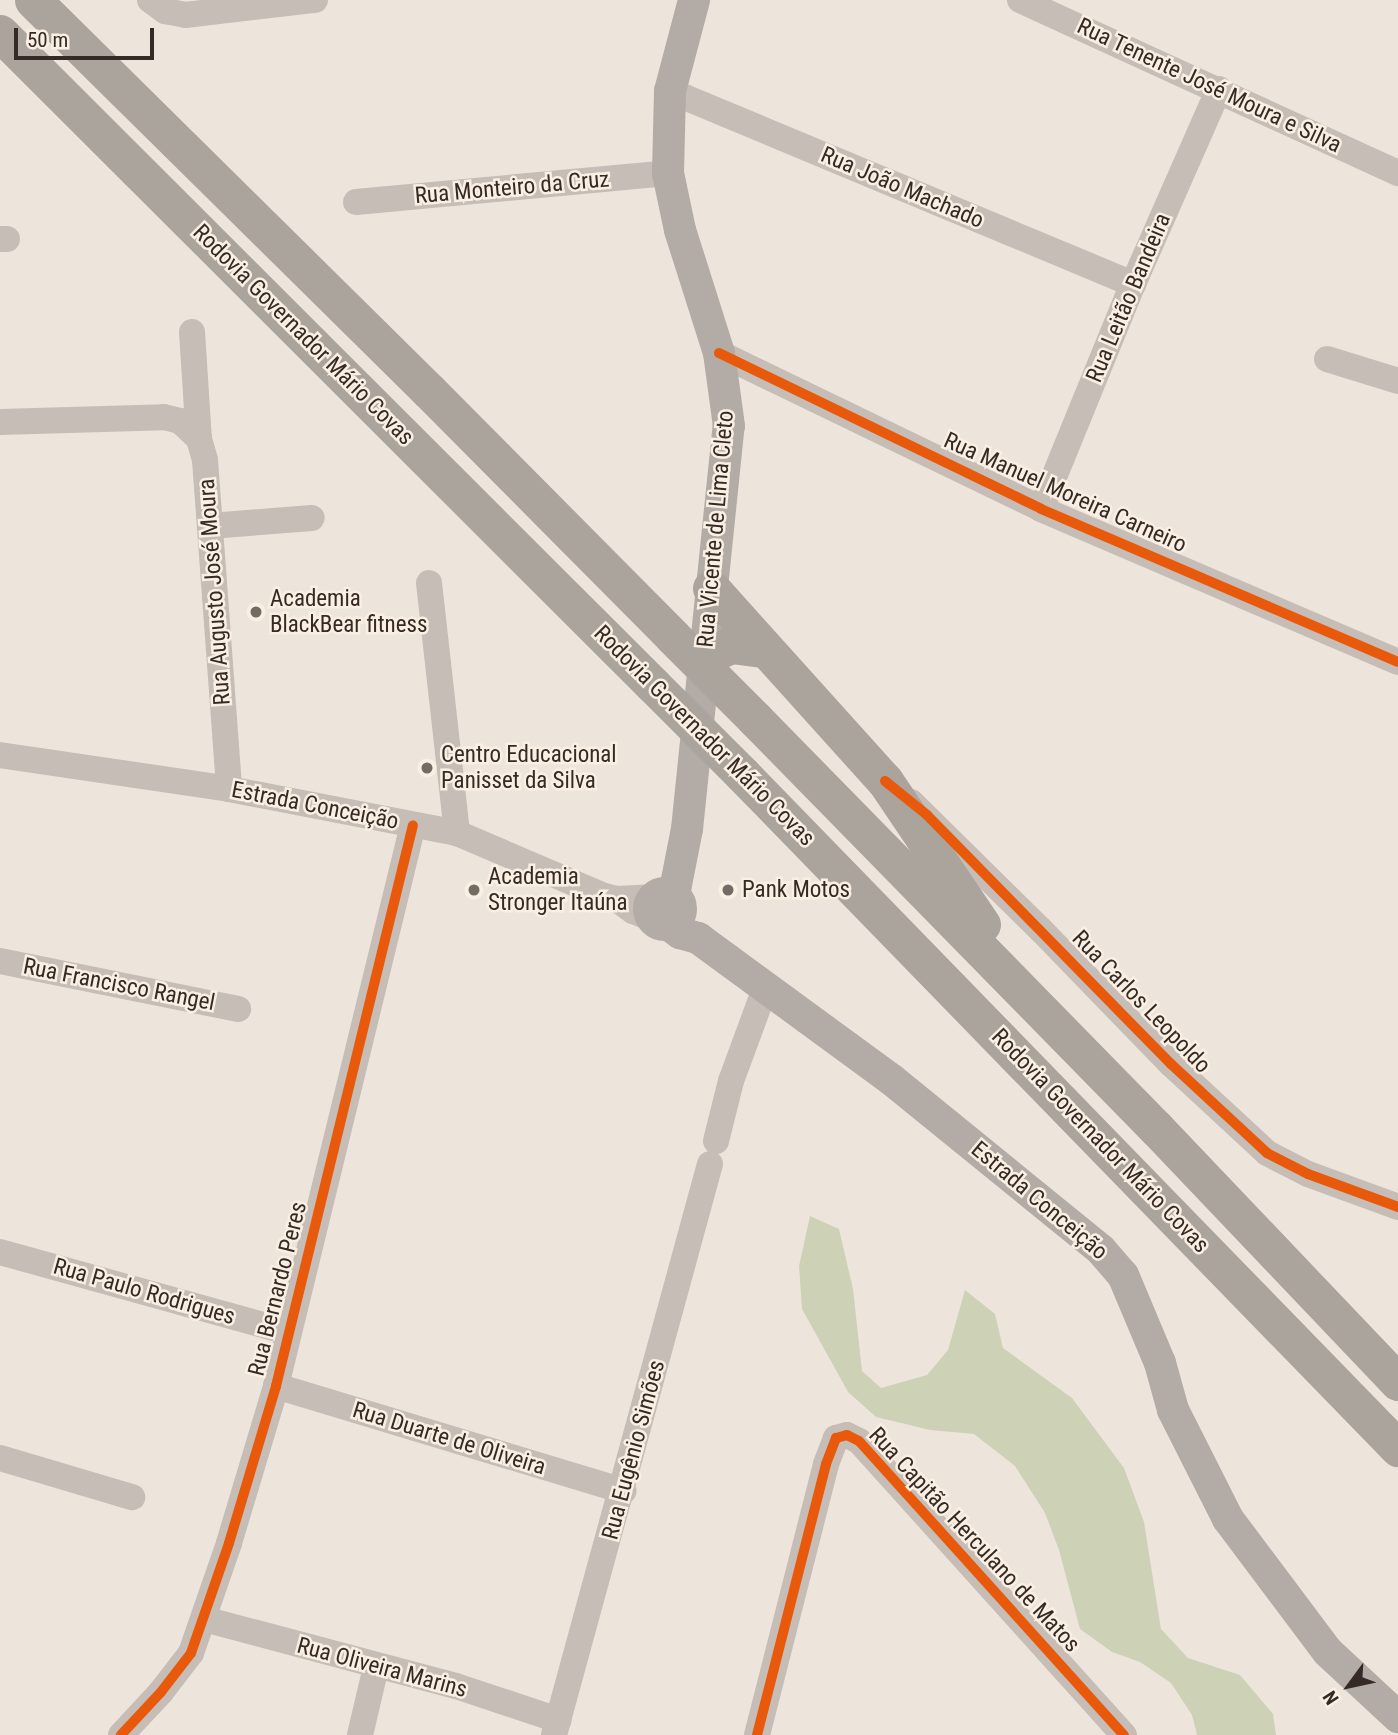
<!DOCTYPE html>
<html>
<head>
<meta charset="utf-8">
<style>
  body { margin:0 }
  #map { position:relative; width:1398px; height:1735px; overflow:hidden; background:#ede5dc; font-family:"Roboto Condensed",sans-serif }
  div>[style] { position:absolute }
  .green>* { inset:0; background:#cdd2b6 }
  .minor>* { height:26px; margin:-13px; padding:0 13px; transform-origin:13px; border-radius:13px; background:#c5bdb6 }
  .major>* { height:32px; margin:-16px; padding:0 16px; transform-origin:16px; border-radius:16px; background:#b3aba5 }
  .major>.ring { margin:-16px; padding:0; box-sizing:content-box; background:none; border:32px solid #b3aba5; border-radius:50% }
  .highway>* { height:37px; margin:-18.5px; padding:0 18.5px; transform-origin:18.5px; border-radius:18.5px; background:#aba49d }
  .highway-bridge>* { height:37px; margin:-18.5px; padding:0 18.5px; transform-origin:18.5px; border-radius:18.5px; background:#aba49d }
  .cycleway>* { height:10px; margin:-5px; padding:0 5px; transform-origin:5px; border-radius:5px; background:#e8590c }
  .dots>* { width:19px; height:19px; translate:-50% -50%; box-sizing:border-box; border:4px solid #faefe3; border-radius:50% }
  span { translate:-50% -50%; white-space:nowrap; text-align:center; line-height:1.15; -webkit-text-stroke:5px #faefe3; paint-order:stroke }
  .street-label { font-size:23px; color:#352a25 }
  .poi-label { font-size:23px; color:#352a25 }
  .left { translate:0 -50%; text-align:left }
  .north { position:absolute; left:1314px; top:1651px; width:70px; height:70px; -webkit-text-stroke:5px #faefe3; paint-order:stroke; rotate:237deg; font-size:19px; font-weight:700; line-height:28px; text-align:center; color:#352a25 }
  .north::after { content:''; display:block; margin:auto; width:24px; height:32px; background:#352a25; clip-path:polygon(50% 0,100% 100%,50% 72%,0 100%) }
  .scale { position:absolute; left:14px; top:28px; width:140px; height:32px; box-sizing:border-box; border:4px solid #352a25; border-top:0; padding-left:9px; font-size:21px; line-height:24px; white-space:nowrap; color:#352a25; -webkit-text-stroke:5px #faefe3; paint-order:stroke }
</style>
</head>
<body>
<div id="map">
  <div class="green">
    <div style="clip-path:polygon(810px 1216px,839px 1229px,853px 1289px,862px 1371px,881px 1388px,927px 1375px,948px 1350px,965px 1290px,995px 1314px,1003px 1348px,1072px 1398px,1124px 1468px,1144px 1522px,1161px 1629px,1188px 1658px,1240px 1675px,1273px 1714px,1276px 1735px,1197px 1735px,1192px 1715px,1171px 1683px,1140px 1662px,1112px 1652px,1080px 1629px,1059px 1550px,1045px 1513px,1015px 1466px,974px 1434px,930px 1430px,876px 1417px,848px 1392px,802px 1309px,799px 1266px)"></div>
  </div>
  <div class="minor">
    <div style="left:150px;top:0;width:19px;rotate:36deg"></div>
    <div style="left:165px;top:11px;width:20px;rotate:11deg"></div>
    <div style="left:185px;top:15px;width:131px;rotate:-6.6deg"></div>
    <div style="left:1020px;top:0;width:416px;rotate:24.6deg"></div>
    <div style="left:670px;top:91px;width:502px;rotate:22.63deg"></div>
    <div style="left:356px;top:202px;width:313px;rotate:-5.3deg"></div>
    <div style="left:0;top:239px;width:7px"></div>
    <div style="left:192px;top:332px;width:107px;rotate:86.3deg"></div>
    <div style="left:719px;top:353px;width:358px;rotate:25.8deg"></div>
    <div style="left:1041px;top:509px;width:388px;rotate:23.2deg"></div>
    <div style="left:1327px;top:359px;width:74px;rotate:17.2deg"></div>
    <div style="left:0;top:422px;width:164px;rotate:-1.7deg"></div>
    <div style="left:164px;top:417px;width:16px;rotate:14deg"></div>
    <div style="left:180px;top:421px;width:26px;rotate:43deg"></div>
    <div style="left:199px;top:439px;width:22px;rotate:74deg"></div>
    <div style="left:205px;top:460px;width:330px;rotate:85.8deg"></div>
    <div style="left:1041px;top:509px;width:243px;rotate:-67.8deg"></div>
    <div style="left:1133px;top:284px;width:213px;rotate:-66.2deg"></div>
    <div style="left:210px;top:526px;width:102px;rotate:-4.5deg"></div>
    <div style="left:429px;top:583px;width:252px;rotate:83.6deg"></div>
    <div style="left:0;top:755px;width:232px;rotate:8.4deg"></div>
    <div style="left:229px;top:789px;width:232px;rotate:10.9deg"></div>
    <div style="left:457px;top:833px;width:160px;rotate:23.2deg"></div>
    <div style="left:604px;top:896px;width:13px;rotate:13deg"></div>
    <div style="left:617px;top:899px;width:38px;rotate:-3deg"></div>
    <div style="left:911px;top:802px;width:182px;rotate:44.6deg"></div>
    <div style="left:1041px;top:930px;width:187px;rotate:45.9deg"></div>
    <div style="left:1171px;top:1064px;width:131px;rotate:42.8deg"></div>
    <div style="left:1267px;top:1153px;width:46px;rotate:27.1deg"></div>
    <div style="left:1308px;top:1174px;width:96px;rotate:20.1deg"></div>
    <div style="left:617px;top:899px;width:20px;rotate:37deg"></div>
    <div style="left:633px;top:911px;width:22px;rotate:22deg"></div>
    <div style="left:0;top:961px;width:243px;rotate:11.4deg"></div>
    <div style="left:716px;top:1141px;width:62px;rotate:-76deg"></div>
    <div style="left:731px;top:1081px;width:101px;rotate:-69.8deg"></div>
    <div style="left:0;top:1252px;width:299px;rotate:15.5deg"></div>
    <div style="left:276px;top:1386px;width:363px;rotate:16.8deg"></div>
    <div style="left:0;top:1458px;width:138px;rotate:16.5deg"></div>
    <div style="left:204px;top:1619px;width:261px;rotate:14.9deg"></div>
    <div style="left:456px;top:1686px;width:108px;rotate:18.4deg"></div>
    <div style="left:121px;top:1735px;width:59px;rotate:-47.1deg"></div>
    <div style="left:161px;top:1692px;width:49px;rotate:-52.4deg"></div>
    <div style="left:191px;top:1653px;width:116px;rotate:-70.9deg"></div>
    <div style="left:229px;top:1543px;width:164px;rotate:-73.3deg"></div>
    <div style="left:276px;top:1386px;width:577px;rotate:-76.28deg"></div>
    <div style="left:360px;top:1735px;width:70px;rotate:-76.8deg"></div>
    <div style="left:554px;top:1735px;width:592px;rotate:-74.72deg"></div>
    <div style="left:757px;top:1735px;width:280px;rotate:-75.7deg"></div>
    <div style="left:826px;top:1464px;width:28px;rotate:-69deg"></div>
    <div style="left:836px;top:1438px;width:11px;rotate:-15deg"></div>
    <div style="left:847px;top:1435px;width:13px;rotate:27deg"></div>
    <div style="left:859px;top:1441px;width:396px;rotate:48deg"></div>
  </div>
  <div class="major">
    <div class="ring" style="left:649px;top:893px;width:0;height:0"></div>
    <div style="left:674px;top:895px;width:67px;rotate:-78.9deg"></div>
    <div style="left:687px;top:829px;width:405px;rotate:-84.1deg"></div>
    <div style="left:729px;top:426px;width:74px;rotate:-97.8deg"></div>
    <div style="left:719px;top:353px;width:129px;rotate:-107.6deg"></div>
    <div style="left:680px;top:230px;width:58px;rotate:-101.9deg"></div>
    <div style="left:668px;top:173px;width:82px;rotate:-88.6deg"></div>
    <div style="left:670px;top:91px;width:94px;rotate:-75.2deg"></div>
    <div style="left:669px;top:925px;width:14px;rotate:36deg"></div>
    <div style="left:680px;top:933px;width:19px;rotate:16deg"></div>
    <div style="left:698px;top:938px;width:240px;rotate:36.2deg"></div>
    <div style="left:892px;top:1080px;width:269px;rotate:39.1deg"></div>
    <div style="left:1101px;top:1250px;width:33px;rotate:49deg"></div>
    <div style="left:1123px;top:1275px;width:95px;rotate:67.2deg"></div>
    <div style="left:1160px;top:1363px;width:49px;rotate:74.5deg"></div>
    <div style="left:1173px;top:1410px;width:122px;rotate:63.2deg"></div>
    <div style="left:1228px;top:1519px;width:166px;rotate:53.1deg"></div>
    <div style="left:1328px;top:1652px;width:96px;rotate:42.9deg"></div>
  </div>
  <div class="highway">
    <div style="left:33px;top:0;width:557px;rotate:44.64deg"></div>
    <div style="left:429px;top:391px;width:346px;rotate:45.2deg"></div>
    <div style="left:0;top:33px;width:923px;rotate:44.96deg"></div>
    <div style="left:711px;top:588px;width:260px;rotate:48deg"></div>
    <div style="left:885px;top:781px;width:173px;rotate:55.9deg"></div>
    <div style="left:705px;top:657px;width:29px;rotate:-25deg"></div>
    <div style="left:731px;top:645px;width:33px;rotate:7deg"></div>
    <div style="left:755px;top:719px;width:573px;rotate:45.57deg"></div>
    <div style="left:1156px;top:1128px;width:351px;rotate:46.4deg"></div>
    <div style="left:742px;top:774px;width:941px;rotate:45.78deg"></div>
  </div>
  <div class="highway-bridge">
    <div style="left:673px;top:637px;width:116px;rotate:45deg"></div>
    <div style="left:653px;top:685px;width:126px;rotate:45deg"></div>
  </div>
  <div class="cycleway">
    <div style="left:719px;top:353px;width:358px;rotate:25.8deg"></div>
    <div style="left:1041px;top:509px;width:388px;rotate:23.2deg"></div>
    <div style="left:885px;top:781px;width:54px;rotate:39deg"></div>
    <div style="left:927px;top:815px;width:349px;rotate:45.6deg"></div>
    <div style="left:1171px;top:1064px;width:131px;rotate:42.8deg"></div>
    <div style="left:1267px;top:1153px;width:46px;rotate:27.1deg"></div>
    <div style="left:1308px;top:1174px;width:96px;rotate:20.1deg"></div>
    <div style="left:121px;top:1735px;width:59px;rotate:-47.1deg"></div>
    <div style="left:161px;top:1692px;width:49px;rotate:-52.4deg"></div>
    <div style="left:191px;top:1653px;width:116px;rotate:-70.9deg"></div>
    <div style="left:229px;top:1543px;width:164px;rotate:-73.3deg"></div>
    <div style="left:276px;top:1386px;width:577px;rotate:-76.28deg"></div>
    <div style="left:757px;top:1735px;width:280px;rotate:-75.7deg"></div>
    <div style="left:826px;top:1464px;width:28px;rotate:-69deg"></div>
    <div style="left:836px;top:1438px;width:11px;rotate:-15deg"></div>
    <div style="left:847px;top:1435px;width:13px;rotate:27deg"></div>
    <div style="left:859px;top:1441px;width:396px;rotate:48deg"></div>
  </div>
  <div class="dots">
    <div style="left:256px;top:612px;background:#756b65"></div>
    <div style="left:427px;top:768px;background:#756b65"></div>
    <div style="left:474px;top:890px;background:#756b65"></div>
    <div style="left:728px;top:890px;background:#756b65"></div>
  </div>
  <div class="street-label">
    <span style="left:1209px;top:86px;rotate:25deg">Rua Tenente José Moura e Silva</span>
    <span style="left:512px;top:188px;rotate:-5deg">Rua Monteiro da Cruz</span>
    <span style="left:902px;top:188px;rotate:23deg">Rua João Machado</span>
    <span style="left:1129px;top:298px;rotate:-67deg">Rua Leitão Bandeira</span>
    <span style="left:303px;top:335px;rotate:45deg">Rodovia Governador Mário Covas</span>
    <span style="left:1065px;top:493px;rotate:24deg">Rua Manuel Moreira Carneiro</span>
    <span style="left:716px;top:529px;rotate:-85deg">Rua Vicente de Lima Cleto</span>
    <span style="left:215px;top:592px;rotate:-94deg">Rua Augusto José Moura</span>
    <span style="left:704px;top:736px;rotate:45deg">Rodovia Governador Mário Covas</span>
    <span style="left:315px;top:806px;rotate:11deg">Estrada Conceição</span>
    <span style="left:119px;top:985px;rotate:11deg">Rua Francisco Rangel</span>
    <span style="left:1141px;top:1002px;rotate:46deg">Rua Carlos Leopoldo</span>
    <span style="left:1100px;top:1141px;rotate:46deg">Rodovia Governador Mário Covas</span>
    <span style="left:1039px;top:1201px;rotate:40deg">Estrada Conceição</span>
    <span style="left:278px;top:1289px;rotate:-76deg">Rua Bernardo Peres</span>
    <span style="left:144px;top:1292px;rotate:16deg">Rua Paulo Rodrigues</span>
    <span style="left:449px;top:1439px;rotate:17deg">Rua Duarte de Oliveira</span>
    <span style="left:634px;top:1450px;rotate:-75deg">Rua Eugênio Simões</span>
    <span style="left:974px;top:1540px;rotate:47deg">Rua Capitão Herculano de Matos</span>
    <span style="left:382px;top:1668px;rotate:15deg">Rua Oliveira Marins</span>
  </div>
  <div class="poi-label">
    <span class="left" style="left:270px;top:612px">Academia<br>BlackBear fitness</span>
    <span class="left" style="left:441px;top:768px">Centro Educacional<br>Panisset da Silva</span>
    <span class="left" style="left:488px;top:890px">Academia<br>Stronger Itaúna</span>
    <span class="left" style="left:742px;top:890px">Pank Motos</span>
  </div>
  <div class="north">N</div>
  <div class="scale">50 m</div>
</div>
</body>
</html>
